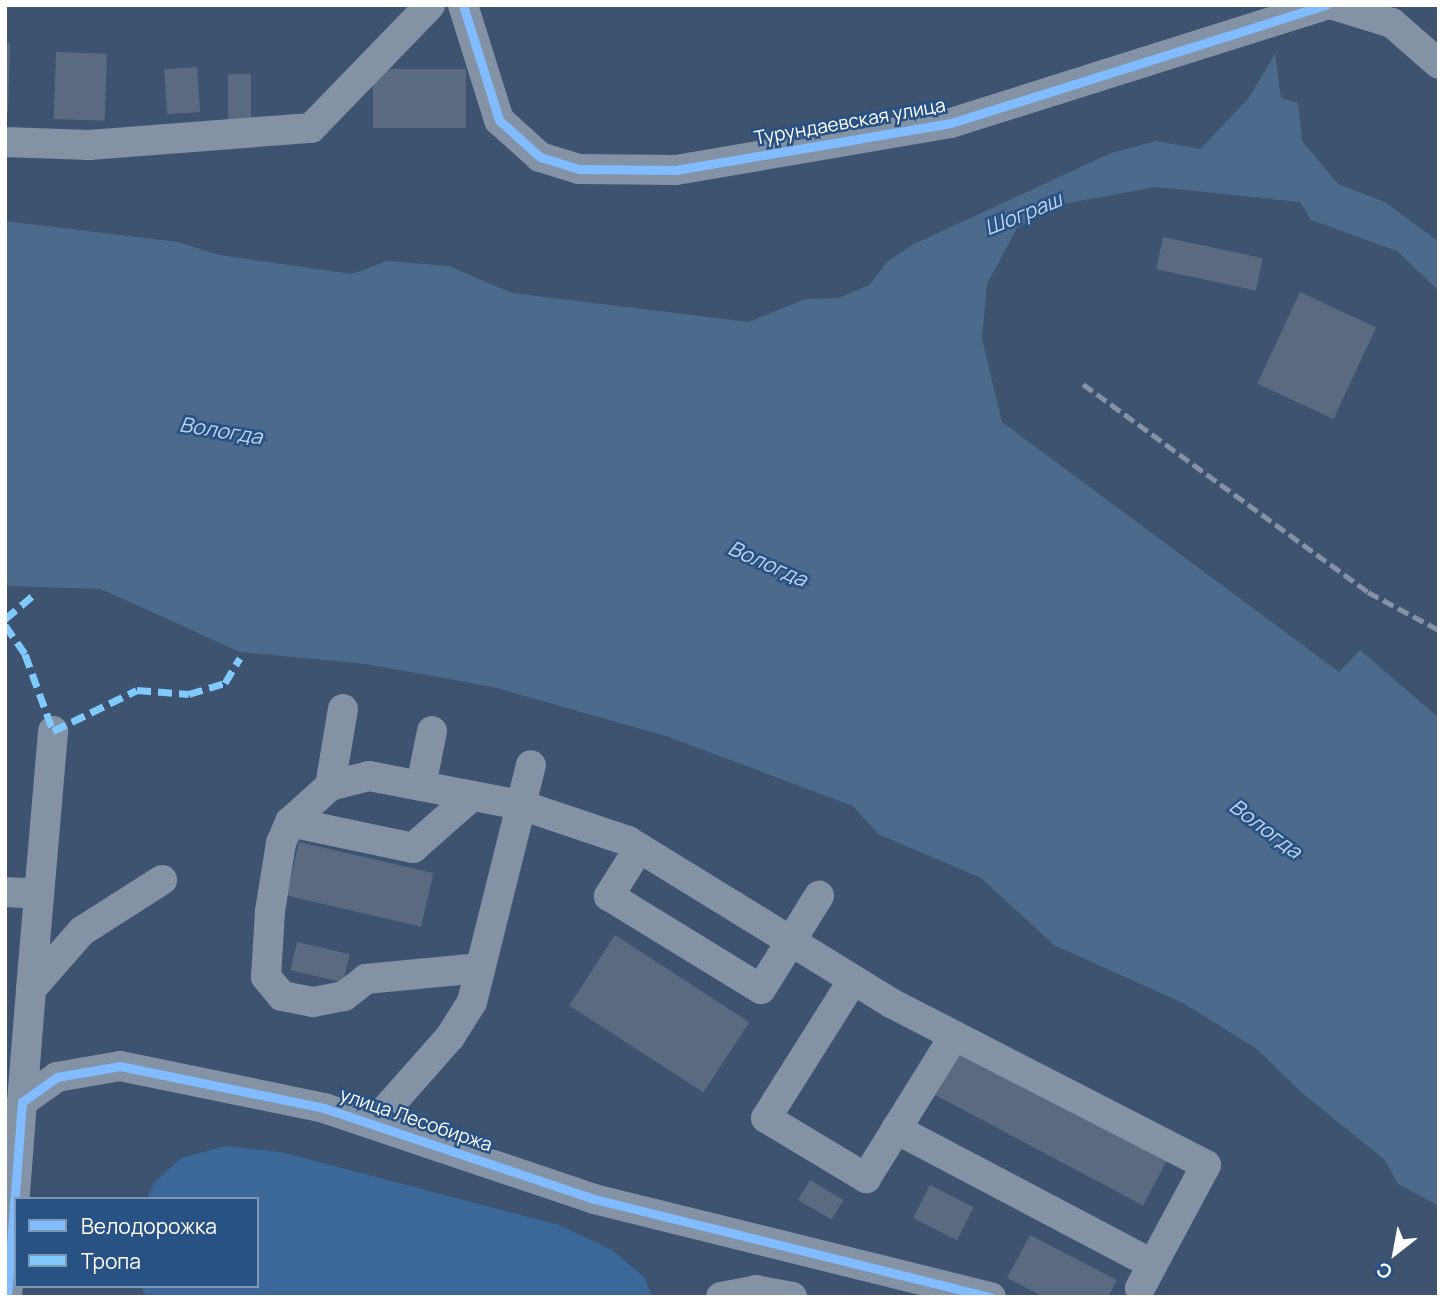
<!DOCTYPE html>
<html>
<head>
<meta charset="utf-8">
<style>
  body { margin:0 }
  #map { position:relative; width:1444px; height:1302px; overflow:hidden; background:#3d536f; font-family:Manrope,sans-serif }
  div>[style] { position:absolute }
  .green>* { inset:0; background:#3c6899 }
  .water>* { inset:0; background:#4c6a8c }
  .building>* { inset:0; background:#5a6b81; transform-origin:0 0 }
  .minor>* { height:30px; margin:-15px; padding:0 15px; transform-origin:15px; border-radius:15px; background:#8392a5 }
  .rail>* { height:5px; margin-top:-2.5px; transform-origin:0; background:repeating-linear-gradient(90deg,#8392a4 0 12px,transparent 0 17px) }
  .quiet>* { height:7px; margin-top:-3.5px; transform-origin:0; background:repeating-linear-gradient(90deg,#80caff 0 14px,transparent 0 21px) }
  .cycleway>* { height:9px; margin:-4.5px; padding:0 4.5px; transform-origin:4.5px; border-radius:4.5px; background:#80bcff }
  span { translate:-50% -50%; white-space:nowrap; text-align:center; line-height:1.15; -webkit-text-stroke:5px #285184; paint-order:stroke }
  .street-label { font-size:19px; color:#fff }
  .water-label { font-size:21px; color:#bdd4ee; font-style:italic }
  .frame { position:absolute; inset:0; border:7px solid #fff; pointer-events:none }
  .legend { position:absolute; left:14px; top:1197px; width:245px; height:91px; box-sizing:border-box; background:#285184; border:2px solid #7e97b5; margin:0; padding:9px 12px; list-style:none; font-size:21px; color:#fff }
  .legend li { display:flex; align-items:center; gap:14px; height:35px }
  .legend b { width:35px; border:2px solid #7e97b5 }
  .north { position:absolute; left:1360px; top:1218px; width:70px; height:70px; -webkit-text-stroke:5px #285184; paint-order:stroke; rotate:211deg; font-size:19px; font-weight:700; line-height:28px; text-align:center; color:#fff }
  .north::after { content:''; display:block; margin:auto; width:24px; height:32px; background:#fff; clip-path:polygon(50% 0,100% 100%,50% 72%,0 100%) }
</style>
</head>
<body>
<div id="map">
  <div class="green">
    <div style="clip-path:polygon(225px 1146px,281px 1152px,559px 1225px,612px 1250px,645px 1278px,652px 1297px,146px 1297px,141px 1286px,257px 1286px,257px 1199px,147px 1199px,154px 1183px,181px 1158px)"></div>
  </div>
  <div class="water">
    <div style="clip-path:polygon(1275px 54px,1281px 98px,1298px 103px,1302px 141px,1338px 184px,1385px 202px,1439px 242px,1439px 291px,1397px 251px,1311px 220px,1300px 202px,1156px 187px,1063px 204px,1017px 228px,987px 284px,982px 339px,1002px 422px,1339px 672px,1360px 650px,1439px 718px,1439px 1206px,1398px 1184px,1385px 1160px,1301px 1092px,1257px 1049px,1183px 1003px,1054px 945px,981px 878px,878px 834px,853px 806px,669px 737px,493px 687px,366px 664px,240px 652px,101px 589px,5px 586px,5px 221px,178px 242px,219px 255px,352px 274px,387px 261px,449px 266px,512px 293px,749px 322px,805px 299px,839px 298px,869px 285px,888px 261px,914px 244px,1111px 153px,1156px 141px,1200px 149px,1248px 99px)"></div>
  </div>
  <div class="building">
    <div style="clip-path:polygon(5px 43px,10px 43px,8px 113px,5px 113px)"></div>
    <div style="left:56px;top:52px;width:51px;height:67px;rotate:2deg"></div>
    <div style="left:197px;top:67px;width:45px;height:33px;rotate:86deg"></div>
    <div style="left:373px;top:69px;width:93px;height:59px"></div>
    <div style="left:228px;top:74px;width:23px;height:47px"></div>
    <div style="left:1163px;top:237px;width:102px;height:33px;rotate:12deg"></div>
    <div style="left:1300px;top:292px;width:84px;height:101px;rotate:25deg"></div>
    <div style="left:299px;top:842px;width:138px;height:55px;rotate:13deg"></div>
    <div style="left:615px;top:935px;width:160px;height:84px;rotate:33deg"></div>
    <div style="left:297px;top:942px;width:54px;height:29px;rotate:13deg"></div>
    <div style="left:959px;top:1051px;width:235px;height:50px;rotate:28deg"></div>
    <div style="left:810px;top:1180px;width:39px;height:23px;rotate:31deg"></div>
    <div style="left:930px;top:1185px;width:49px;height:37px;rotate:27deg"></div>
    <div style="clip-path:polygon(1030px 1235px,1117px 1280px,1108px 1297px,1044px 1297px,1007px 1278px)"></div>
  </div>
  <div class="minor">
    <div style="left:463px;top:5px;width:121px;rotate:72.6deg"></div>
    <div style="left:499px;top:120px;width:55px;rotate:42.1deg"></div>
    <div style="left:540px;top:157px;width:41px;rotate:17.1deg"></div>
    <div style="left:579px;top:169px;width:97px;rotate:0.6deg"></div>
    <div style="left:676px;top:170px;width:279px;rotate:-9.7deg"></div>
    <div style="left:951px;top:123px;width:393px;rotate:-17.5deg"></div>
    <div style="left:1333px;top:5px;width:62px;rotate:17deg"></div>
    <div style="left:1392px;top:23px;width:62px;rotate:41.1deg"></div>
    <div style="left:5px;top:142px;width:84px;rotate:2deg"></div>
    <div style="left:89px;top:145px;width:223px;rotate:-4.4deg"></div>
    <div style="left:311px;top:128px;width:171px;rotate:-45.9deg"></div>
    <div style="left:330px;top:786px;width:78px;rotate:-80.4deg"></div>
    <div style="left:421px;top:786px;width:56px;rotate:-78.7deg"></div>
    <div style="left:290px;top:822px;width:126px;rotate:11.9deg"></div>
    <div style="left:413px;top:848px;width:79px;rotate:-41.4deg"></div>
    <div style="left:639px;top:848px;width:57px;rotate:122deg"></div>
    <div style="left:609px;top:896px;width:178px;rotate:31.5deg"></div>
    <div style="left:761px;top:989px;width:110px;rotate:-58.1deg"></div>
    <div style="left:5px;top:892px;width:34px;rotate:3deg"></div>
    <div style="left:480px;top:968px;width:115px;rotate:174.5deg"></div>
    <div style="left:366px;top:979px;width:28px;rotate:142deg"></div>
    <div style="left:344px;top:996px;width:32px;rotate:169deg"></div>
    <div style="left:313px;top:1002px;width:32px;rotate:-169deg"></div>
    <div style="left:282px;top:996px;width:25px;rotate:-130deg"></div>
    <div style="left:266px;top:977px;width:66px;rotate:-86.5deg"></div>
    <div style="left:270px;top:911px;width:69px;rotate:-80.8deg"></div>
    <div style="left:281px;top:843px;width:23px;rotate:-67deg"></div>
    <div style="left:290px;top:822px;width:54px;rotate:-42deg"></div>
    <div style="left:330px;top:786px;width:40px;rotate:-14.4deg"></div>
    <div style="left:369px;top:776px;width:155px;rotate:10.8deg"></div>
    <div style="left:521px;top:805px;width:41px;rotate:-76deg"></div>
    <div style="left:853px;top:980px;width:163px;rotate:122.2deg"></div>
    <div style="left:766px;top:1118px;width:117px;rotate:31deg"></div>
    <div style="left:866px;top:1178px;width:167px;rotate:-58.2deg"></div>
    <div style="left:31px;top:989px;width:259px;rotate:-85.1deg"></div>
    <div style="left:22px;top:1102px;width:113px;rotate:-85.4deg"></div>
    <div style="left:31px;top:989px;width:77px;rotate:-48.7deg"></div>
    <div style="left:82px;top:931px;width:95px;rotate:-32.5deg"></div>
    <div style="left:373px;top:1124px;width:116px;rotate:-48.5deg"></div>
    <div style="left:450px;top:1037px;width:41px;rotate:-57.8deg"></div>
    <div style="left:472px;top:1002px;width:203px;rotate:-76deg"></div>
    <div style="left:521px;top:805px;width:113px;rotate:18.6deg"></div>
    <div style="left:628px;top:841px;width:309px;rotate:31.6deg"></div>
    <div style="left:891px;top:1003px;width:354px;rotate:27.2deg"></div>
    <div style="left:1206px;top:1165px;width:140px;rotate:118.2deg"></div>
    <div style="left:896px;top:1129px;width:289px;rotate:27.8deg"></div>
    <div style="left:7px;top:1297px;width:196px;rotate:-85.6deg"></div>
    <div style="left:22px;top:1102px;width:43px;rotate:-35.5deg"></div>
    <div style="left:57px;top:1077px;width:64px;rotate:-9.9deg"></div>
    <div style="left:120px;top:1066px;width:208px;rotate:11.6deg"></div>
    <div style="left:324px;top:1108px;width:285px;rotate:18.6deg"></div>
    <div style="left:594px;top:1199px;width:409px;rotate:13.9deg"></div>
    <div style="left:721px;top:1297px;width:36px;rotate:-11deg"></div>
    <div style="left:756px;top:1290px;width:37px;rotate:11deg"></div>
  </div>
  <div class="rail">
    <div style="left:1083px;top:384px;width:353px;rotate:36.1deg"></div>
    <div style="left:1368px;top:592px;width:81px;rotate:28.2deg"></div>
  </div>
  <div class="quiet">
    <div style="left:5px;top:619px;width:40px;rotate:-40deg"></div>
    <div style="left:5px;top:625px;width:35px;rotate:55deg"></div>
    <div style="left:25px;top:654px;width:82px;rotate:70deg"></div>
    <div style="left:53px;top:731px;width:93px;rotate:-26deg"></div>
    <div style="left:137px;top:690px;width:52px;rotate:4.4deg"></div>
    <div style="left:189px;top:694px;width:38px;rotate:-17deg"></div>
    <div style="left:225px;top:683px;width:29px;rotate:-59deg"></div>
  </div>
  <div class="cycleway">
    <div style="left:463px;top:5px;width:121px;rotate:72.6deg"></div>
    <div style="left:499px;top:120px;width:55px;rotate:42.1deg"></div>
    <div style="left:540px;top:157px;width:41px;rotate:17.1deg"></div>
    <div style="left:579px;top:169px;width:97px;rotate:0.6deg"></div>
    <div style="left:676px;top:170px;width:279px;rotate:-9.7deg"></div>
    <div style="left:951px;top:123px;width:393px;rotate:-17.5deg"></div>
    <div style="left:7px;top:1297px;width:196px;rotate:-85.6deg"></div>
    <div style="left:22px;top:1102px;width:43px;rotate:-35.5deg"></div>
    <div style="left:57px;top:1077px;width:64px;rotate:-9.9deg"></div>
    <div style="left:120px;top:1066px;width:208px;rotate:11.6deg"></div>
    <div style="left:324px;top:1108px;width:285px;rotate:18.6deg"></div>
    <div style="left:594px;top:1199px;width:409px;rotate:13.9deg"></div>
  </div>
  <div class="street-label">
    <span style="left:850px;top:122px;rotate:-10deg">Турундаевская улица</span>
    <span style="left:416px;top:1120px;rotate:19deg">улица Лесобиржа</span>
  </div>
  <div class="water-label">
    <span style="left:1023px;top:213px;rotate:-22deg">Шограш</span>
    <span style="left:221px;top:430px;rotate:9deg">Вологда</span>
    <span style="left:768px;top:563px;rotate:24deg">Вологда</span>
    <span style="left:1266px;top:828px;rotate:37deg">Вологда</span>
  </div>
  <div class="frame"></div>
  <ul class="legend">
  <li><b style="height:9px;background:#80bcff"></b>Велодорожка</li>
  <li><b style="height:9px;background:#80caff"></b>Тропа</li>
  </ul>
  <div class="north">С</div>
</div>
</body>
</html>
